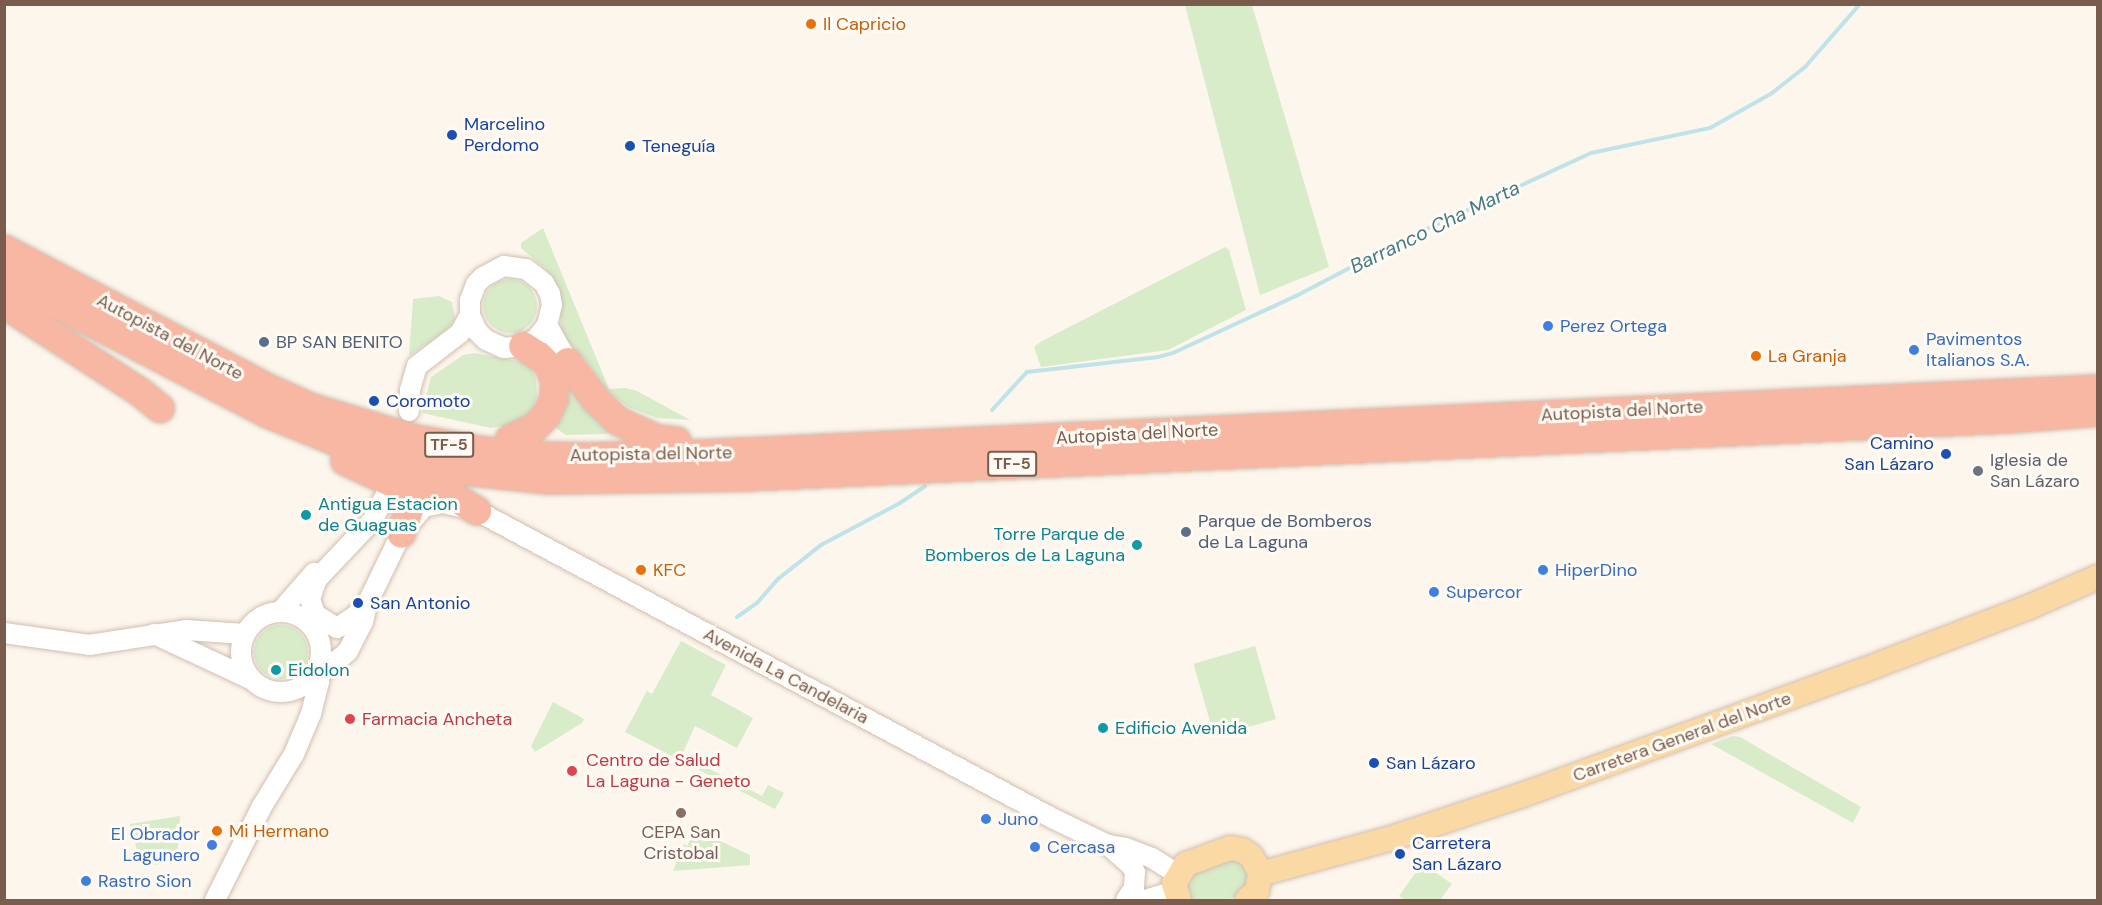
<!DOCTYPE html>
<html>
<head>
<meta charset="utf-8">
<style>
  body { margin:0 }
  #map { position:relative; width:2102px; height:905px; overflow:hidden; background:#fdf6ec; font-family:"DM Sans",sans-serif }
  div>[style] { position:absolute }
  .green>* { inset:0; background:#d8ecc9; transform-origin:0 0 }
  .round { border-radius:50% }
  .stream>* { height:4px; margin:-2px; padding:0 2px; transform-origin:2px; border-radius:2px; background:#bfe3e8 }
  .roads { filter:drop-shadow(0 0 2px #d1beb0) drop-shadow(0 0 2px #d1beb0) }
  .minor>* { height:20px; margin:-10px; padding:0 10px; transform-origin:10px; border-radius:10px; background:#fff }
  .minor>.ring { margin:-10px; padding:0; box-sizing:content-box; background:none; border:20px solid #fff; border-radius:50% }
  .major>* { height:24px; margin:-12px; padding:0 12px; transform-origin:12px; border-radius:12px; background:#fbd9a5 }
  .highway>* { height:28px; margin:-14px; padding:0 14px; transform-origin:14px; border-radius:14px; background:#f7b7a3 }
  .dots>* { width:16px; height:16px; translate:-50% -50%; box-sizing:border-box; border:3px solid #fffaf3; border-radius:50% }
  span { translate:-50% -50%; white-space:nowrap; text-align:center; line-height:1.15; -webkit-text-stroke:6px #fffaf3; paint-order:stroke }
  .shield-label span { padding:2px 4px; background:#fffaf3; border:2px solid; border-radius:4px; -webkit-text-stroke-width:0 }
  .shield-label { font-size:16px; color:#7a5c4d; font-weight:700 }
  .food-label { font-size:18px; color:#c56008 }
  .left { translate:0 -50%; text-align:left }
  .transit-label { font-size:18px; color:#164399 }
  .right { translate:-100% -50%; text-align:right }
  .shop-label { font-size:18px; color:#366cbe }
  .street-label { font-size:18px; color:#7a5c4d }
  .service-label { font-size:18px; color:#4e5e75 }
  .worship-label { font-size:18px; color:#5b616d }
  .culture-label { font-size:18px; color:#0d838f }
  .health-label { font-size:18px; color:#be3a42 }
  .education-label { font-size:18px; color:#785e54 }
  .water-label { font-size:20px; color:#437c86; font-style:italic }
  .frame { position:absolute; inset:0; border:6px solid #7a5c4d; pointer-events:none }
</style>
</head>
<body>
<div id="map">
  <div class="green">
    <div style="clip-path:polygon(1185px 5px,1252px 5px,1329px 267px,1260px 295px)"></div>
    <div style="clip-path:polygon(543px 228px,609px 389px,626px 388px,637px 391px,690px 420px,657px 418px,628px 407px,606px 390px,585px 359px,564px 338px,561px 327px,559px 292px,555px 282px,546px 269px,521px 248px,521px 243px)"></div>
    <div style="clip-path:polygon(1225px 247px,1229px 250px,1246px 310px,1168px 350px,1041px 367px,1034px 347px,1042px 341px)"></div>
    <div class="round" style="left:483px;top:279px;width:54px;height:54px"></div>
    <div style="clip-path:polygon(439px 296px,452px 302px,455px 319px,448px 329px,409px 356px,413px 299px)"></div>
    <div style="clip-path:polygon(474px 353px,523px 362px,530px 367px,536px 379px,537px 396px,533px 410px,527px 416px,509px 425px,491px 428px,422px 413px,431px 377px,463px 355px)"></div>
    <div style="clip-path:polygon(565px 381px,609px 431px,607px 434px,566px 435px,557px 429px,555px 423px)"></div>
    <div class="round" style="left:254px;top:625px;width:54px;height:54px"></div>
    <div style="clip-path:polygon(681px 641px,726px 665px,711px 695px,753px 718px,737px 748px,695px 726px,682px 755px,762px 796px,768px 785px,784px 793px,775px 809px,625px 732px,647px 691px,652px 694px)"></div>
    <div style="left:1255px;top:646px;width:76px;height:64px;rotate:74deg"></div>
    <div style="clip-path:polygon(553px 702px,584px 719px,582px 723px,535px 752px,531px 746px)"></div>
    <div style="clip-path:polygon(1733px 736px,1740px 737px,1861px 807px,1853px 823px,1711px 744px)"></div>
    <div style="clip-path:polygon(180px 816px,177px 861px,141px 867px,130px 824px)"></div>
    <div style="clip-path:polygon(701px 832px,750px 855px,750px 865px,673px 871px,684px 844px,687px 846px,693px 835px,698px 837px)"></div>
    <div style="clip-path:polygon(1241px 859px,1251px 880px,1239px 896px,1226px 900px,1190px 900px,1184px 891px,1189px 871px,1198px 866px)"></div>
    <div style="clip-path:polygon(1422px 863px,1452px 884px,1440px 900px,1405px 900px,1399px 896px)"></div>
  </div>
  <div class="stream">
    <div style="left:992px;top:410px;width:52px;rotate:-47.4deg"></div>
    <div style="left:1027px;top:372px;width:132px;rotate:-6.5deg"></div>
    <div style="left:1158px;top:357px;width:16px;rotate:-15deg"></div>
    <div style="left:1173px;top:353px;width:136px;rotate:-24.9deg"></div>
    <div style="left:1296px;top:296px;width:123px;rotate:-27.6deg"></div>
    <div style="left:1405px;top:239px;width:205px;rotate:-24.8deg"></div>
    <div style="left:1591px;top:153px;width:122px;rotate:-11.9deg"></div>
    <div style="left:1710px;top:128px;width:71px;rotate:-29.4deg"></div>
    <div style="left:1772px;top:93px;width:42px;rotate:-38.2deg"></div>
    <div style="left:1805px;top:67px;width:84px;rotate:-48.9deg"></div>
    <div style="left:737px;top:617px;width:24px;rotate:-35deg"></div>
    <div style="left:757px;top:603px;width:32px;rotate:-49deg"></div>
    <div style="left:778px;top:579px;width:55px;rotate:-38.3deg"></div>
    <div style="left:821px;top:545px;width:89px;rotate:-28deg"></div>
    <div style="left:900px;top:503px;width:30px;rotate:-34deg"></div>
  </div>
  <div class="roads">
    <div class="minor">
      <div style="left:547px;top:325px;width:43px;rotate:60.4deg"></div>
      <div style="left:409px;top:411px;width:21px;rotate:-87deg"></div>
      <div style="left:410px;top:390px;width:25px;rotate:-74deg"></div>
      <div style="left:417px;top:366px;width:54px;rotate:-37.5deg"></div>
      <div style="left:460px;top:333px;width:21px;rotate:-61deg"></div>
      <div style="left:470px;top:315px;width:15px;rotate:-90deg"></div>
      <div style="left:470px;top:300px;width:17px;rotate:-69deg"></div>
      <div style="left:476px;top:284px;width:10px;rotate:-45deg"></div>
      <div style="left:483px;top:277px;width:24px;rotate:-28deg"></div>
      <div style="left:504px;top:266px;width:22px;rotate:8deg"></div>
      <div style="left:526px;top:269px;width:23px;rotate:38deg"></div>
      <div style="left:544px;top:283px;width:13px;rotate:61deg"></div>
      <div style="left:550px;top:294px;width:11px;rotate:80deg"></div>
      <div style="left:552px;top:305px;width:21px;rotate:104deg"></div>
      <div style="left:547px;top:325px;width:18px;rotate:128deg"></div>
      <div style="left:536px;top:339px;width:15px;rotate:152deg"></div>
      <div style="left:523px;top:346px;width:19px;rotate:174deg"></div>
      <div style="left:504px;top:348px;width:20px;rotate:-156deg"></div>
      <div style="left:486px;top:340px;width:13px;rotate:-135deg"></div>
      <div style="left:477px;top:331px;width:17px;rotate:-114deg"></div>
      <div style="left:367px;top:604px;width:18px;rotate:135deg"></div>
      <div style="left:354px;top:617px;width:20px;rotate:147deg"></div>
      <div style="left:337px;top:628px;width:26px;rotate:-148deg"></div>
      <div style="left:315px;top:614px;width:16px;rotate:-108deg"></div>
      <div style="left:310px;top:599px;width:21px;rotate:-71deg"></div>
      <div style="left:317px;top:579px;width:80px;rotate:-46.5deg"></div>
      <div style="left:372px;top:521px;width:41px;rotate:-62.2deg"></div>
      <div class="ring" style="left:241px;top:612px;width:60px;height:60px"></div>
      <div style="left:280px;top:612px;width:52px;rotate:-48.9deg"></div>
      <div style="left:4px;top:633px;width:86px;rotate:8deg"></div>
      <div style="left:89px;top:645px;width:98px;rotate:-8.8deg"></div>
      <div style="left:186px;top:630px;width:59px;rotate:3.9deg"></div>
      <div style="left:154px;top:634px;width:108px;rotate:25.1deg"></div>
      <div style="left:316px;top:672px;width:13px;rotate:-18deg"></div>
      <div style="left:328px;top:668px;width:26px;rotate:-40deg"></div>
      <div style="left:348px;top:651px;width:33px;rotate:-63deg"></div>
      <div style="left:363px;top:622px;width:18px;rotate:-77deg"></div>
      <div style="left:367px;top:604px;width:78px;rotate:-64.1deg"></div>
      <div style="left:401px;top:534px;width:35px;rotate:-50deg"></div>
      <div style="left:424px;top:507px;width:19px;rotate:-12deg"></div>
      <div style="left:443px;top:503px;width:35px;rotate:13deg"></div>
      <div style="left:477px;top:511px;width:652px;rotate:28.1deg"></div>
      <div style="left:1052px;top:818px;width:62px;rotate:25.7deg"></div>
      <div style="left:1108px;top:845px;width:18px;rotate:9deg"></div>
      <div style="left:1126px;top:848px;width:28px;rotate:21deg"></div>
      <div style="left:1152px;top:858px;width:31px;rotate:32deg"></div>
      <div style="left:1110px;top:847px;width:28px;rotate:41deg"></div>
      <div style="left:1131px;top:865px;width:8px;rotate:60deg"></div>
      <div style="left:1135px;top:872px;width:16px;rotate:94deg"></div>
      <div style="left:1134px;top:888px;width:14px;rotate:124deg"></div>
      <div style="left:215px;top:900px;width:103px;rotate:-63.4deg"></div>
      <div style="left:261px;top:808px;width:63px;rotate:-58.6deg"></div>
      <div style="left:294px;top:754px;width:43px;rotate:-67deg"></div>
      <div style="left:311px;top:714px;width:34px;rotate:-76deg"></div>
      <div style="left:319px;top:681px;width:9px;rotate:-108deg"></div>
      <div style="left:1145px;top:900px;width:31px;rotate:-17deg"></div>
    </div>
    <div class="major">
      <div style="left:1260px;top:874px;width:140px;rotate:-15.3deg"></div>
      <div style="left:1395px;top:837px;width:137px;rotate:-18.3deg"></div>
      <div style="left:1525px;top:794px;width:356px;rotate:-20.1deg"></div>
      <div style="left:1859px;top:672px;width:182px;rotate:-20.9deg"></div>
      <div style="left:2029px;top:607px;width:75px;rotate:-23.5deg"></div>
      <div style="left:1179px;top:900px;width:17px;rotate:-107deg"></div>
      <div style="left:1174px;top:884px;width:23px;rotate:-59deg"></div>
      <div style="left:1186px;top:864px;width:47px;rotate:-20deg"></div>
      <div style="left:1230px;top:848px;width:12px;rotate:9deg"></div>
      <div style="left:1242px;top:850px;width:11px;rotate:34deg"></div>
      <div style="left:1251px;top:856px;width:12px;rotate:59deg"></div>
      <div style="left:1257px;top:866px;width:9px;rotate:69deg"></div>
      <div style="left:1260px;top:874px;width:17px;rotate:100deg"></div>
      <div style="left:1257px;top:891px;width:13px;rotate:138deg"></div>
    </div>
    <div class="highway">
      <div style="left:4px;top:249px;width:301px;rotate:27.8deg"></div>
      <div style="left:270px;top:389px;width:46px;rotate:24.3deg"></div>
      <div style="left:312px;top:408px;width:108px;rotate:16.8deg"></div>
      <div style="left:415px;top:439px;width:70px;rotate:9.9deg"></div>
      <div style="left:484px;top:451px;width:51px;rotate:5.6deg"></div>
      <div style="left:535px;top:456px;width:51px;rotate:1.1deg"></div>
      <div style="left:586px;top:457px;width:115px;rotate:-1.5deg"></div>
      <div style="left:701px;top:454px;width:1399px;rotate:-2.66deg"></div>
      <div style="left:4px;top:277px;width:295px;rotate:27.4deg"></div>
      <div style="left:266px;top:413px;width:80px;rotate:22.1deg"></div>
      <div style="left:340px;top:443px;width:101px;rotate:14.3deg"></div>
      <div style="left:438px;top:468px;width:112px;rotate:6.2deg"></div>
      <div style="left:549px;top:480px;width:196px;rotate:-0.9deg"></div>
      <div style="left:745px;top:477px;width:1264px;rotate:-2.63deg"></div>
      <div style="left:2008px;top:419px;width:90px;rotate:-4.4deg"></div>
      <div style="left:4px;top:304px;width:162px;rotate:32.9deg"></div>
      <div style="left:140px;top:392px;width:26px;rotate:39deg"></div>
      <div style="left:568px;top:362px;width:47px;rotate:53.6deg"></div>
      <div style="left:596px;top:400px;width:30px;rotate:44deg"></div>
      <div style="left:618px;top:421px;width:43px;rotate:24.8deg"></div>
      <div style="left:657px;top:439px;width:20px;rotate:6deg"></div>
      <div style="left:510px;top:439px;width:26px;rotate:-25deg"></div>
      <div style="left:534px;top:428px;width:17px;rotate:-45deg"></div>
      <div style="left:546px;top:416px;width:19px;rotate:-65deg"></div>
      <div style="left:554px;top:399px;width:18px;rotate:-87deg"></div>
      <div style="left:555px;top:381px;width:16px;rotate:-112deg"></div>
      <div style="left:549px;top:366px;width:13px;rotate:-135deg"></div>
      <div style="left:540px;top:357px;width:20px;rotate:-147deg"></div>
      <div style="left:345px;top:461px;width:67px;rotate:24.7deg"></div>
      <div style="left:406px;top:489px;width:18px;rotate:77deg"></div>
      <div style="left:410px;top:507px;width:28px;rotate:108deg"></div>
      <div style="left:392px;top:474px;width:66px;rotate:20.4deg"></div>
      <div style="left:454px;top:497px;width:27px;rotate:31deg"></div>
    </div>
  </div>
  <div class="dots">
    <div style="left:811px;top:24px;background:#e8710a"></div>
    <div style="left:452px;top:135px;background:#1a4fb4"></div>
    <div style="left:630px;top:146px;background:#1a4fb4"></div>
    <div style="left:1548px;top:326px;background:#3f7fe0"></div>
    <div style="left:264px;top:342px;background:#5c6f8a"></div>
    <div style="left:1914px;top:350px;background:#3f7fe0"></div>
    <div style="left:1756px;top:356px;background:#e8710a"></div>
    <div style="left:374px;top:401px;background:#1a4fb4"></div>
    <div style="left:1946px;top:454px;background:#1a4fb4"></div>
    <div style="left:1978px;top:471px;background:#6b7280"></div>
    <div style="left:306px;top:515px;background:#0f9aa8"></div>
    <div style="left:1186px;top:532px;background:#5c6f8a"></div>
    <div style="left:1137px;top:545px;background:#0f9aa8"></div>
    <div style="left:641px;top:570px;background:#e8710a"></div>
    <div style="left:1543px;top:570px;background:#3f7fe0"></div>
    <div style="left:1434px;top:592px;background:#3f7fe0"></div>
    <div style="left:358px;top:603px;background:#1a4fb4"></div>
    <div style="left:276px;top:670px;background:#0f9aa8"></div>
    <div style="left:350px;top:719px;background:#e0444e"></div>
    <div style="left:1103px;top:728px;background:#0f9aa8"></div>
    <div style="left:1374px;top:763px;background:#1a4fb4"></div>
    <div style="left:572px;top:771px;background:#e0444e"></div>
    <div style="left:681px;top:813px;background:#8d6e63"></div>
    <div style="left:986px;top:819px;background:#3f7fe0"></div>
    <div style="left:217px;top:831px;background:#e8710a"></div>
    <div style="left:212px;top:845px;background:#3f7fe0"></div>
    <div style="left:1035px;top:847px;background:#3f7fe0"></div>
    <div style="left:1400px;top:854px;background:#1a4fb4"></div>
    <div style="left:86px;top:881px;background:#3f7fe0"></div>
  </div>
  <div class="shield-label">
    <span style="left:449px;top:445px">TF-5</span>
    <span style="left:1012px;top:464px">TF-5</span>
  </div>
  <div class="food-label">
    <span class="left" style="left:823px;top:24px">Il Capricio</span>
    <span class="left" style="left:1768px;top:356px">La Granja</span>
    <span class="left" style="left:653px;top:570px">KFC</span>
    <span class="left" style="left:229px;top:831px">Mi Hermano</span>
  </div>
  <div class="transit-label">
    <span class="left" style="left:464px;top:135px">Marcelino<br>Perdomo</span>
    <span class="left" style="left:642px;top:146px">Teneguía</span>
    <span class="left" style="left:386px;top:401px">Coromoto</span>
    <span class="right" style="left:1934px;top:454px">Camino<br>San Lázaro</span>
    <span class="left" style="left:370px;top:603px">San Antonio</span>
    <span class="left" style="left:1386px;top:763px">San Lázaro</span>
    <span class="left" style="left:1412px;top:854px">Carretera<br>San Lázaro</span>
  </div>
  <div class="shop-label">
    <span class="left" style="left:1560px;top:326px">Perez Ortega</span>
    <span class="left" style="left:1926px;top:350px">Pavimentos<br>Italianos S.A.</span>
    <span class="left" style="left:1555px;top:570px">HiperDino</span>
    <span class="left" style="left:1446px;top:592px">Supercor</span>
    <span class="left" style="left:998px;top:819px">Juno</span>
    <span class="right" style="left:200px;top:845px">El Obrador<br>Lagunero</span>
    <span class="left" style="left:1047px;top:847px">Cercasa</span>
    <span class="left" style="left:98px;top:881px">Rastro Sion</span>
  </div>
  <div class="street-label">
    <span style="left:170px;top:337px;rotate:28deg">Autopista del Norte</span>
    <span style="left:1622px;top:411px;rotate:-3deg">Autopista del Norte</span>
    <span style="left:1137px;top:434px;rotate:-3deg">Autopista del Norte</span>
    <span style="left:651px;top:454px;rotate:-1deg">Autopista del Norte</span>
    <span style="left:786px;top:676px;rotate:28deg">Avenida La Candelaria</span>
    <span style="left:1682px;top:737px;rotate:-20deg">Carretera General del Norte</span>
  </div>
  <div class="service-label">
    <span class="left" style="left:276px;top:342px">BP SAN BENITO</span>
    <span class="left" style="left:1198px;top:532px">Parque de Bomberos<br>de La Laguna</span>
  </div>
  <div class="worship-label">
    <span class="left" style="left:1990px;top:471px">Iglesia de<br>San Lázaro</span>
  </div>
  <div class="culture-label">
    <span class="left" style="left:318px;top:515px">Antigua Estacion<br>de Guaguas</span>
    <span class="right" style="left:1125px;top:545px">Torre Parque de<br>Bomberos de La Laguna</span>
    <span class="left" style="left:288px;top:670px">Eidolon</span>
    <span class="left" style="left:1115px;top:728px">Edificio Avenida</span>
  </div>
  <div class="health-label">
    <span class="left" style="left:362px;top:719px">Farmacia Ancheta</span>
    <span class="left" style="left:586px;top:771px">Centro de Salud<br>La Laguna - Geneto</span>
  </div>
  <div class="education-label">
    <span style="left:681px;top:843px">CEPA San<br>Cristobal</span>
  </div>
  <div class="water-label">
    <span style="left:1435px;top:227px;rotate:-26deg">Barranco Cha Marta</span>
  </div>
  <div class="frame"></div>
</div>
</body>
</html>
